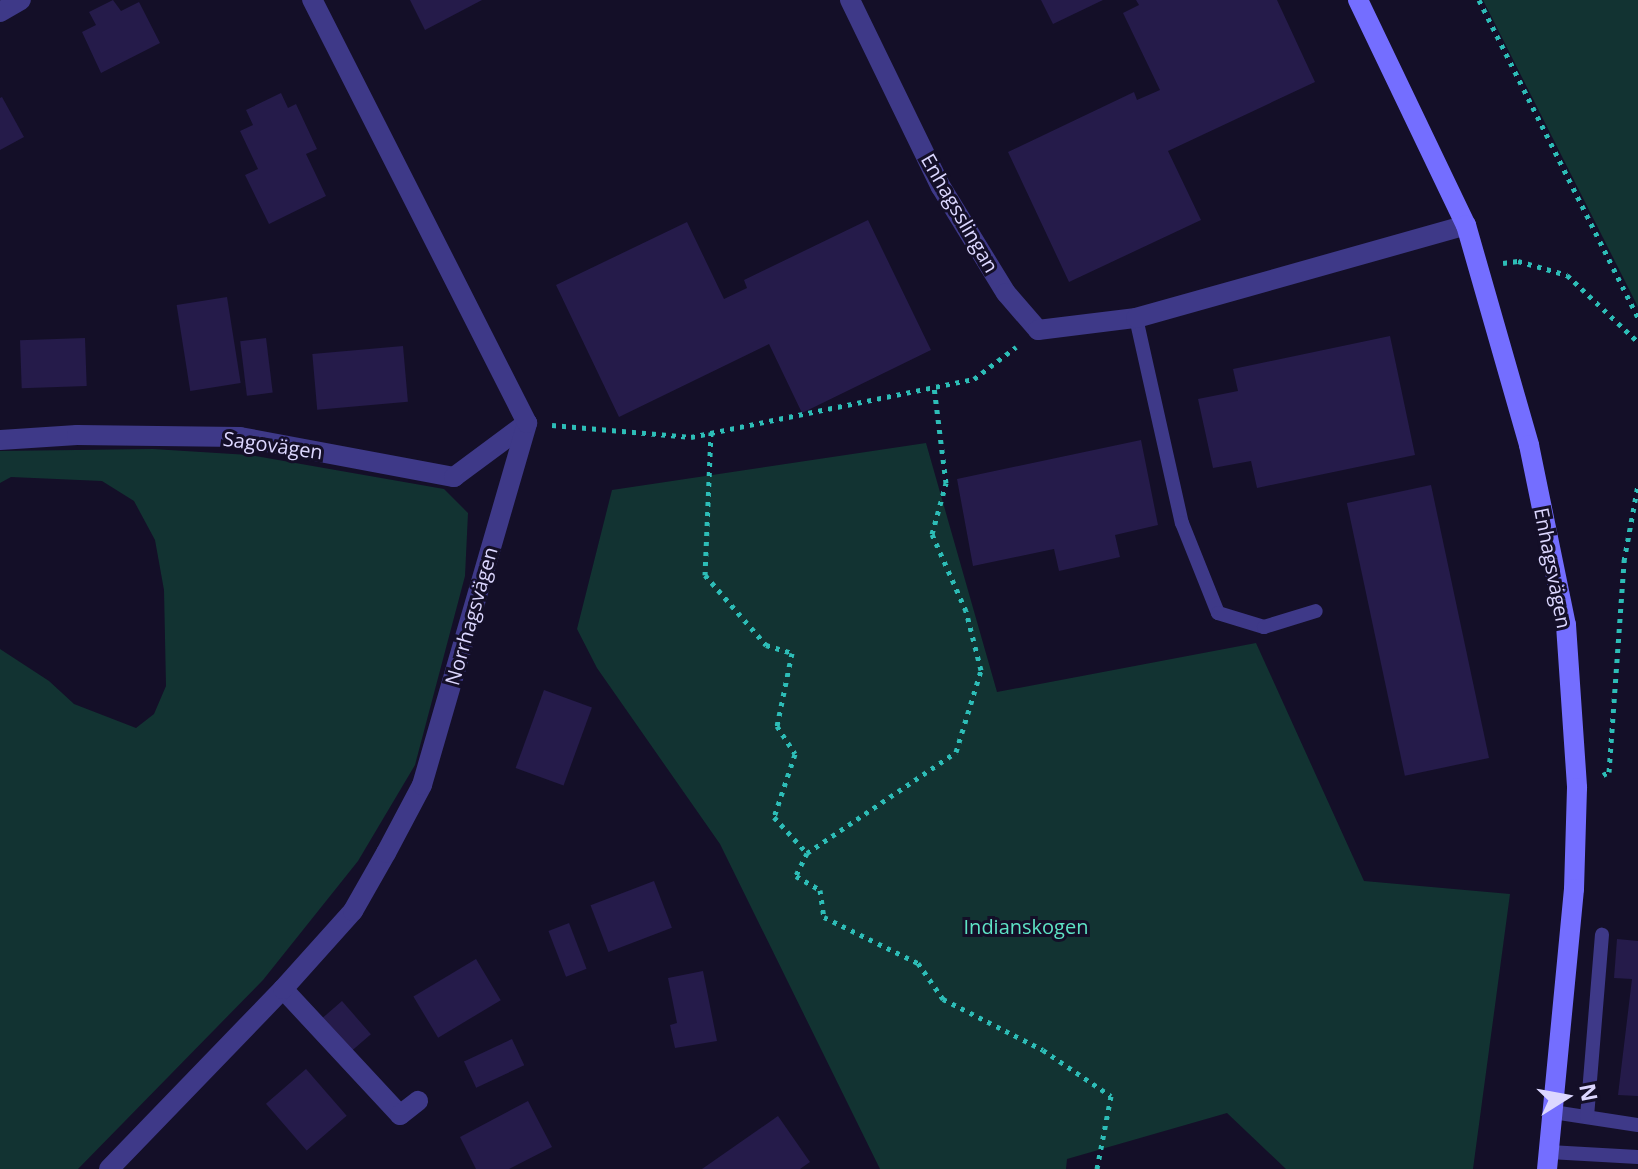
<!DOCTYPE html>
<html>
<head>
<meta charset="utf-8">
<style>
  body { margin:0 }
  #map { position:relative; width:1638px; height:1169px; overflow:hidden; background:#140f28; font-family:"Open Sans",sans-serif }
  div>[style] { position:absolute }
  .green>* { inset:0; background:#123332 }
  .building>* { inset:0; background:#251b4a; transform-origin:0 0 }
  .path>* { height:5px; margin-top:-2.5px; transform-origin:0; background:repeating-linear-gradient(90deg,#2dbdb7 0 4px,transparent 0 10px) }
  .lane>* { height:14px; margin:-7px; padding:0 7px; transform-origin:7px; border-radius:7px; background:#3e3988 }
  .street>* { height:20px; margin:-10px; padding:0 10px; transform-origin:10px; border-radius:10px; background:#3e3988 }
  .secondary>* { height:20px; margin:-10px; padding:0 10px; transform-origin:10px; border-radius:10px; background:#746eff }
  span { translate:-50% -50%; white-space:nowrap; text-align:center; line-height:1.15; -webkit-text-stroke:6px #140f28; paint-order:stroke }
  .street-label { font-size:20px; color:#dcd7ff }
  .park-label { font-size:20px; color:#5ee3c5 }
  .north { position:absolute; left:1526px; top:1057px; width:80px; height:80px; -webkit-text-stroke:6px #140f28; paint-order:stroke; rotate:79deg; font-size:22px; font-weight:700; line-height:32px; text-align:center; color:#dcd7ff }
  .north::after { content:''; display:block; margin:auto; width:28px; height:36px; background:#dcd7ff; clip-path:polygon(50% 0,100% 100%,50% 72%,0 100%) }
</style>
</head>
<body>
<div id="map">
  <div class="green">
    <div style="clip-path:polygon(1483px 0,1638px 0,1638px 307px)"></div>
    <div style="clip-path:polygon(926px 443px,997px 692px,1256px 643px,1364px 881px,1510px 894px,1473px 1169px,1286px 1169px,1227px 1113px,1067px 1159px,1066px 1169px,880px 1169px,720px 844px,597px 668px,577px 629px,612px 490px)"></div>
    <div style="clip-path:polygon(153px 449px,249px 455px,444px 489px,468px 513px,465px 576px,415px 765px,358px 861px,263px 980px,78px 1169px,0 1169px,0 649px,49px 681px,74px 704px,136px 728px,154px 714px,166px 686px,164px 590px,155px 540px,134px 501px,102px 481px,11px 477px,0 483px,0 451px)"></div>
  </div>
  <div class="building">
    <div style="clip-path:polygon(113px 0,121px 11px,139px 2px,160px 43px,101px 73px,82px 32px,96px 25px,89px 12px)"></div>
    <div style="clip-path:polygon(410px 0,482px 0,425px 30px)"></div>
    <div style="clip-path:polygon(1041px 0,1103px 0,1053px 24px)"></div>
    <div style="clip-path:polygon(1136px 0,1277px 0,1315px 82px,1168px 151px,1201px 220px,1069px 282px,1008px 152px,1134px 92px,1137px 100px,1160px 90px,1123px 13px,1139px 5px)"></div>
    <div style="clip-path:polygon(281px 93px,288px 108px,296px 104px,317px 149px,306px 154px,326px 196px,269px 224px,245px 175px,258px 169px,240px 131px,253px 125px,246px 110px)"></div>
    <div style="clip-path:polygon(2px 97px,24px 137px,0 150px,0 98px)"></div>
    <div style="clip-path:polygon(868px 220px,931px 350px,802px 413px,769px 344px,619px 417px,556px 285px,687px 222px,724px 299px,747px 288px,744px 280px)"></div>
    <div style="left:227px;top:297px;width:87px;height:51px;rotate:81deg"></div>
    <div style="clip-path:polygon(1390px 336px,1415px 455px,1257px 488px,1251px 461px,1213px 468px,1198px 399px,1238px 391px,1233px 369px)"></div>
    <div style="left:85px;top:338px;width:48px;height:65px;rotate:88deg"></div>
    <div style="left:266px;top:338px;width:55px;height:26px;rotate:83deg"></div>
    <div style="left:403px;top:346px;width:56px;height:91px;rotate:85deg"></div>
    <div style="clip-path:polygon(1141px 440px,1158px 525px,1115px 535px,1120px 557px,1059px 571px,1054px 549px,973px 566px,957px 479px)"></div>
    <div style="left:1431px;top:485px;width:279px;height:86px;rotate:78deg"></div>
    <div style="left:544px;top:690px;width:51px;height:83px;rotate:20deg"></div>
    <div style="left:654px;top:881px;width:50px;height:68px;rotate:69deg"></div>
    <div style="left:569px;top:923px;width:49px;height:22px;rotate:69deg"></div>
    <div style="clip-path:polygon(1617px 939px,1638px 941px,1638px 1096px,1618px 1095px,1632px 979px,1614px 978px)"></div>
    <div style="left:476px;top:959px;width:48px;height:73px;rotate:59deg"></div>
    <div style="clip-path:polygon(703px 971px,717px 1041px,675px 1048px,670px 1025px,677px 1023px,668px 978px)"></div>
    <div style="left:342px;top:1001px;width:44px;height:28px;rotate:49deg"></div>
    <div style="left:512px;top:1039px;width:29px;height:53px;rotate:65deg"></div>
    <div style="left:306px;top:1069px;width:62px;height:53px;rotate:49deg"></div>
    <div style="clip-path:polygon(528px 1101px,552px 1147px,509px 1169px,476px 1169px,460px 1137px)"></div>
    <div style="clip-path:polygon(778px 1116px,810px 1162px,800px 1169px,702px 1169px)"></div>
  </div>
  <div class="path">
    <div style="left:1479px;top:0;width:356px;rotate:63.4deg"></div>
    <div style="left:1503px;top:263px;width:15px;rotate:-8deg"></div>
    <div style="left:1518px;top:261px;width:51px;rotate:15.9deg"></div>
    <div style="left:1567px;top:275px;width:98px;rotate:43.3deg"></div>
    <div style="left:552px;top:425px;width:140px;rotate:4.9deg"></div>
    <div style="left:691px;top:437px;width:289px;rotate:-11.6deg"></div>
    <div style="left:974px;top:379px;width:53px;rotate:-37.3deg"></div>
    <div style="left:711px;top:432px;width:143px;rotate:92.4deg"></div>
    <div style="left:705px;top:575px;width:93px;rotate:48.9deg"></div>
    <div style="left:766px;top:645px;width:27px;rotate:17deg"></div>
    <div style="left:792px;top:653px;width:75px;rotate:101.6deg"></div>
    <div style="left:777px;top:726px;width:33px;rotate:57deg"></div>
    <div style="left:795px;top:754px;width:66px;rotate:108.4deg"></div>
    <div style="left:774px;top:817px;width:49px;rotate:47.5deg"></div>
    <div style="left:807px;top:853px;width:25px;rotate:116deg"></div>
    <div style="left:796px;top:876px;width:28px;rotate:30deg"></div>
    <div style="left:820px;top:890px;width:27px;rotate:82deg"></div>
    <div style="left:824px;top:917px;width:105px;rotate:26.1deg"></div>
    <div style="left:918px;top:963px;width:44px;rotate:55.2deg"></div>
    <div style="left:943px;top:999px;width:112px;rotate:27deg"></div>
    <div style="left:1043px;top:1050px;width:82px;rotate:34.1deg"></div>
    <div style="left:1111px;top:1096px;width:74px;rotate:100.9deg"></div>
    <div style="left:1603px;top:775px;width:7px;rotate:-27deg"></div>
    <div style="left:1609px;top:772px;width:212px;rotate:-85.9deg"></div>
    <div style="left:1624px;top:561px;width:77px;rotate:-79.6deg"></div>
    <div style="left:807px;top:853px;width:180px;rotate:-34.1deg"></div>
    <div style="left:956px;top:752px;width:86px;rotate:-73deg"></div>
    <div style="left:981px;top:670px;width:61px;rotate:-104.3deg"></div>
    <div style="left:966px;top:611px;width:84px;rotate:-113.8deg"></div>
    <div style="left:932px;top:534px;width:53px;rotate:-74.6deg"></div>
    <div style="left:946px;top:483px;width:97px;rotate:-97.1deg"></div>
  </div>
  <div class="lane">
    <div style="left:1136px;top:318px;width:210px;rotate:77.4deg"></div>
    <div style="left:1182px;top:523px;width:97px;rotate:68.2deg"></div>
    <div style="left:1218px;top:613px;width:48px;rotate:16.9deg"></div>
    <div style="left:1264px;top:627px;width:54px;rotate:-17.1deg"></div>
    <div style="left:1553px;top:1112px;width:86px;rotate:8.7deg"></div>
    <div style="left:1587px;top:1117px;width:183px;rotate:-85.3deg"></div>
    <div style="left:1549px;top:1152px;width:89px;rotate:3.2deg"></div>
  </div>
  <div class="street">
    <div style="left:850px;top:0;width:208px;rotate:64.1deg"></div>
    <div style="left:941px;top:187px;width:124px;rotate:58.5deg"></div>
    <div style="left:1006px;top:293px;width:49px;rotate:49.1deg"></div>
    <div style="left:1038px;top:330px;width:99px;rotate:-7deg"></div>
    <div style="left:1136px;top:318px;width:343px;rotate:-15.7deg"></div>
    <div style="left:0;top:12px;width:24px;rotate:-30deg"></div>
    <div style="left:0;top:440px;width:77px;rotate:-3.7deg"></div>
    <div style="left:77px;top:435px;width:163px;rotate:0.7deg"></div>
    <div style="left:240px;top:437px;width:218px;rotate:10.6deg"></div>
    <div style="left:454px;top:477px;width:91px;rotate:-36.5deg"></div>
    <div style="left:283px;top:989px;width:172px;rotate:47.1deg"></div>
    <div style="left:400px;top:1115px;width:23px;rotate:-38deg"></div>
    <div style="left:109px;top:1169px;width:250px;rotate:-46deg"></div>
    <div style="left:283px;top:989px;width:105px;rotate:-48.1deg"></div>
    <div style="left:353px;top:911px;width:67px;rotate:-60.4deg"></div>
    <div style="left:386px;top:853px;width:77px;rotate:-62.1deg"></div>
    <div style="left:422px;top:785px;width:377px;rotate:-73.8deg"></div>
    <div style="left:527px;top:423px;width:475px;rotate:-116.9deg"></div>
  </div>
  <div class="secondary">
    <div style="left:1358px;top:0;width:250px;rotate:64.4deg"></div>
    <div style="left:1466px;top:225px;width:229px;rotate:74deg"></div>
    <div style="left:1529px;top:445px;width:184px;rotate:78.4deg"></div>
    <div style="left:1566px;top:625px;width:163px;rotate:86.1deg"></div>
    <div style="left:1577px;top:788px;width:101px;rotate:91.7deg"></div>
    <div style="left:1574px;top:889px;width:281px;rotate:95.5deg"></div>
  </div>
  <div class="street-label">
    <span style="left:960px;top:213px;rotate:60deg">Enhagsslingan</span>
    <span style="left:273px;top:445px;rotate:8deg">Sagovägen</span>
    <span style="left:1553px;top:568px;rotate:79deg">Enhagsvägen</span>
    <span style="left:471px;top:616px;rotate:-74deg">Norrhagsvägen</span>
  </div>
  <div class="park-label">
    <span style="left:1026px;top:926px">Indianskogen</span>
  </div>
  <div class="north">N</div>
</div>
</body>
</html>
